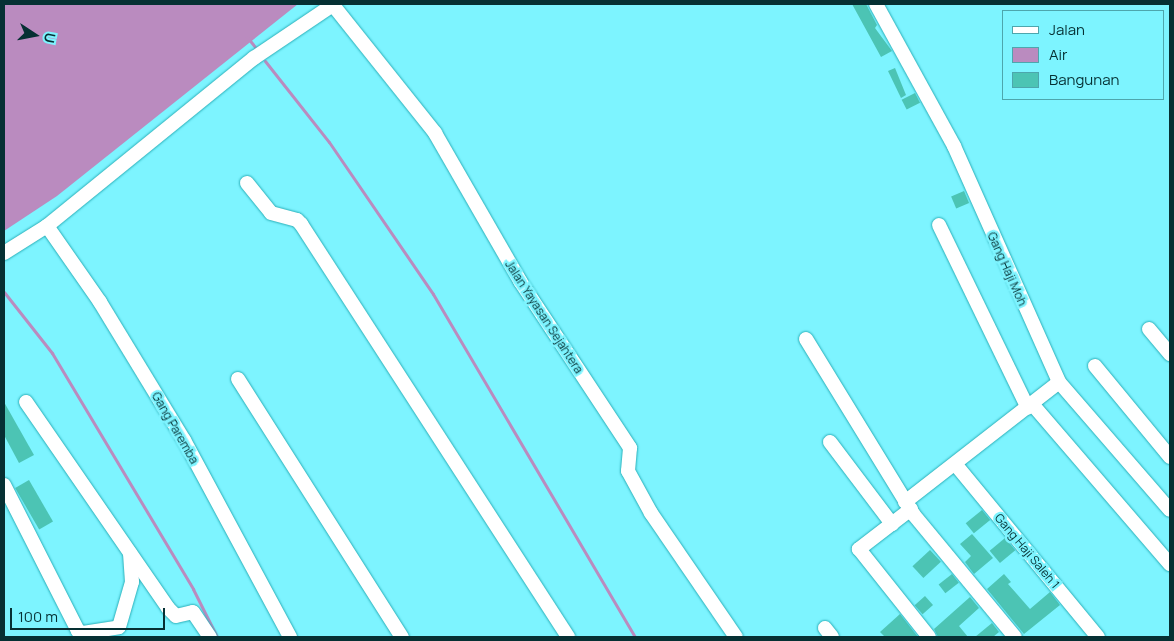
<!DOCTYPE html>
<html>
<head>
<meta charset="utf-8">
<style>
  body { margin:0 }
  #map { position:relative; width:1174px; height:641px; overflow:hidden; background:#7df4ff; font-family:Manrope,sans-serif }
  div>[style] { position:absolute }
  .water>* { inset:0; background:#ba8bbf }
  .stream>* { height:3px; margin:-1.5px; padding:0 1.5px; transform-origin:1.5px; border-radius:1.5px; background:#ba8bbf }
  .building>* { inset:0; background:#4cc4b4; transform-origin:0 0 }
  .roads { filter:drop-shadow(0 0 1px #2aafb9) drop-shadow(0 0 1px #2aafb9) }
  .minor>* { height:14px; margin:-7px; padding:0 7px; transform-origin:7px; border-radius:7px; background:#fff }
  span { translate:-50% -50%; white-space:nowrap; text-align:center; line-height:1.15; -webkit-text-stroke:5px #7df4ff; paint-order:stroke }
  .street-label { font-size:12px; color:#063033 }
  .frame { position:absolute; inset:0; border:5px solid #063033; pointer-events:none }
  .legend { position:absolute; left:1002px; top:10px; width:162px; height:90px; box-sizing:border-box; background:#7df4ff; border:1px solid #4da6ad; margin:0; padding:6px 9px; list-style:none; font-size:15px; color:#063033 }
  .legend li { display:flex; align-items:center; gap:10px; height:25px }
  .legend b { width:25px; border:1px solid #4da6ad }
  .north { position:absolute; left:10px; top:10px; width:50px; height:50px; -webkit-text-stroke:4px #7df4ff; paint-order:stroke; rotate:101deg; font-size:14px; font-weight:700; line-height:20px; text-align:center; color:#063033 }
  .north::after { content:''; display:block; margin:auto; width:18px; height:22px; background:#063033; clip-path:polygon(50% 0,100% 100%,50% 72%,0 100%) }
  .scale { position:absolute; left:10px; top:608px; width:155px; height:22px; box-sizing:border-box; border:2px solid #063033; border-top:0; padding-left:6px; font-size:15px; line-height:18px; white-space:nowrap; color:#063033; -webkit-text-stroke:4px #7df4ff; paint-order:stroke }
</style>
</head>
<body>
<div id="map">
  <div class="water">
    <div style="clip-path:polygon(4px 4px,298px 4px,57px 196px,4px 231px)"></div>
  </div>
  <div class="stream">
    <div style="left:247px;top:37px;width:13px;rotate:51deg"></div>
    <div style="left:265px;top:61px;width:103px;rotate:51.7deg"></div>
    <div style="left:329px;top:142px;width:184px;rotate:55.6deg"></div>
    <div style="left:433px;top:294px;width:398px;rotate:59.5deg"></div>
    <div style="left:4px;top:292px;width:78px;rotate:51.8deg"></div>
    <div style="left:52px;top:353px;width:275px;rotate:59.1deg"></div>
    <div style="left:193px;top:589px;width:54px;rotate:63.4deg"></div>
  </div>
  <div class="building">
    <div style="clip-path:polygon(852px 4px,866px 4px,877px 25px,875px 28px,892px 51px,881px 57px)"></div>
    <div style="clip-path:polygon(895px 68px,906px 95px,901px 98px,888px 71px)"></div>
    <div style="left:915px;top:93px;width:11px;height:15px;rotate:63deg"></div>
    <div style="left:964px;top:191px;width:13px;height:14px;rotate:67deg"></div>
    <div style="clip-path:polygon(4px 402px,34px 455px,19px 463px,4px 435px)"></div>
    <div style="left:29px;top:480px;width:48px;height:16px;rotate:60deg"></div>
    <div style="left:982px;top:510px;width:13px;height:21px;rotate:51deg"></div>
    <div style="clip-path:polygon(972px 534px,993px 558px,974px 574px,965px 562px,971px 556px,960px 544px)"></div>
    <div style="left:1005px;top:538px;width:16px;height:20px;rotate:50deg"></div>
    <div style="left:930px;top:550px;width:16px;height:24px;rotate:47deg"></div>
    <div style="left:952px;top:574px;width:11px;height:17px;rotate:52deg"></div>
    <div style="clip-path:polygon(1004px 574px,1011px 582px,1008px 584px,1030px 609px,1050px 592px,1060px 605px,1024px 634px,987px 589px)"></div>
    <div style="left:925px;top:596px;width:12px;height:14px;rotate:48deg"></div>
    <div style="clip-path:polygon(970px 597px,979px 608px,959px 626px,968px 637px,938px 637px,934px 629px)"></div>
    <div style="clip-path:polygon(900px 614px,918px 637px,885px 637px,880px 632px)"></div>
    <div style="clip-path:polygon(992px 623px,999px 632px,993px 637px,975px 637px)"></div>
  </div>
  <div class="roads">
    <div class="minor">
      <div style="left:876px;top:4px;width:162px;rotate:61.2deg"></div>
      <div style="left:954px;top:146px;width:258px;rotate:66deg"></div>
      <div style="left:1059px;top:382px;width:169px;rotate:49.1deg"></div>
      <div style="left:333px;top:5px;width:164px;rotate:51.4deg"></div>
      <div style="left:435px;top:133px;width:171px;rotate:60.1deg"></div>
      <div style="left:520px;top:281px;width:200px;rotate:56.6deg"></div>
      <div style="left:630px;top:448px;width:23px;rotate:95deg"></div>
      <div style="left:628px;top:471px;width:48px;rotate:61.3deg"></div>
      <div style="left:651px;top:513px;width:150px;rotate:55.6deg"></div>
      <div style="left:247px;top:183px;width:38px;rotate:51deg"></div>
      <div style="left:271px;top:213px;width:27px;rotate:15deg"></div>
      <div style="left:297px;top:220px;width:6px;rotate:45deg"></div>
      <div style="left:301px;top:224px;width:492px;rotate:57.1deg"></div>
      <div style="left:939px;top:225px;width:203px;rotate:64.1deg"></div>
      <div style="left:47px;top:226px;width:93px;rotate:55.1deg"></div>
      <div style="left:100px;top:302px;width:162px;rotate:58.7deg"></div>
      <div style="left:184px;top:440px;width:224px;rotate:61.7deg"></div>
      <div style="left:4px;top:253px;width:51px;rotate:-32.1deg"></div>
      <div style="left:47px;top:226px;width:267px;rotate:-39.1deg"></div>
      <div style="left:254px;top:58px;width:97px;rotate:-34deg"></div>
      <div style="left:1149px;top:329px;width:33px;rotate:50deg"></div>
      <div style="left:806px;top:339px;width:206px;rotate:58.5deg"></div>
      <div style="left:914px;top:515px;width:158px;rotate:50.4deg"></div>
      <div style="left:1095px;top:366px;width:118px;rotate:50.5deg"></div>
      <div style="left:238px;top:379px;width:306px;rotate:57.6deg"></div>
      <div style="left:26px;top:402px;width:250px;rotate:55.4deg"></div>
      <div style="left:168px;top:608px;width:11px;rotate:45deg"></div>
      <div style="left:176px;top:616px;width:17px;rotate:-13deg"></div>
      <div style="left:193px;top:612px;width:30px;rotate:56deg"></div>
      <div style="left:1033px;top:405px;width:210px;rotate:49.3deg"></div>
      <div style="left:830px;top:442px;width:103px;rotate:52.9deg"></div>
      <div style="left:956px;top:465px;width:223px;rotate:50.5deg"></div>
      <div style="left:4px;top:485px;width:164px;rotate:63.1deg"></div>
      <div style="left:78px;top:631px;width:5px;rotate:22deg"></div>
      <div style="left:83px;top:633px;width:36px;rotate:-9deg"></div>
      <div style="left:119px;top:627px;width:47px;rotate:-73.9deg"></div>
      <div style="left:132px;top:582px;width:29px;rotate:-94deg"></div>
      <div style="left:905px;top:502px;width:195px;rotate:-37.9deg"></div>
      <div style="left:911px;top:509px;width:66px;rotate:142.4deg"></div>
      <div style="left:859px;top:549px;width:112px;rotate:51.5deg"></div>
      <div style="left:825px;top:628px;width:11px;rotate:52deg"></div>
    </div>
  </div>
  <div class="street-label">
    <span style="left:1007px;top:269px;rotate:66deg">Gang Haji Moh</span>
    <span style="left:544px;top:317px;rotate:57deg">Jalan Yayasan Sejahtera</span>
    <span style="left:175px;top:428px;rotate:60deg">Gang Paremba</span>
    <span style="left:1027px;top:551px;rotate:50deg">Gang Haji Saleh 1</span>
  </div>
  <div class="frame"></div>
  <ul class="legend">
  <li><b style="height:6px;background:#fff"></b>Jalan</li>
  <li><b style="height:14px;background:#ba8bbf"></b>Air</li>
  <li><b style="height:14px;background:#4cc4b4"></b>Bangunan</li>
  </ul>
  <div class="north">U</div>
  <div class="scale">100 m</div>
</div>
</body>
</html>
